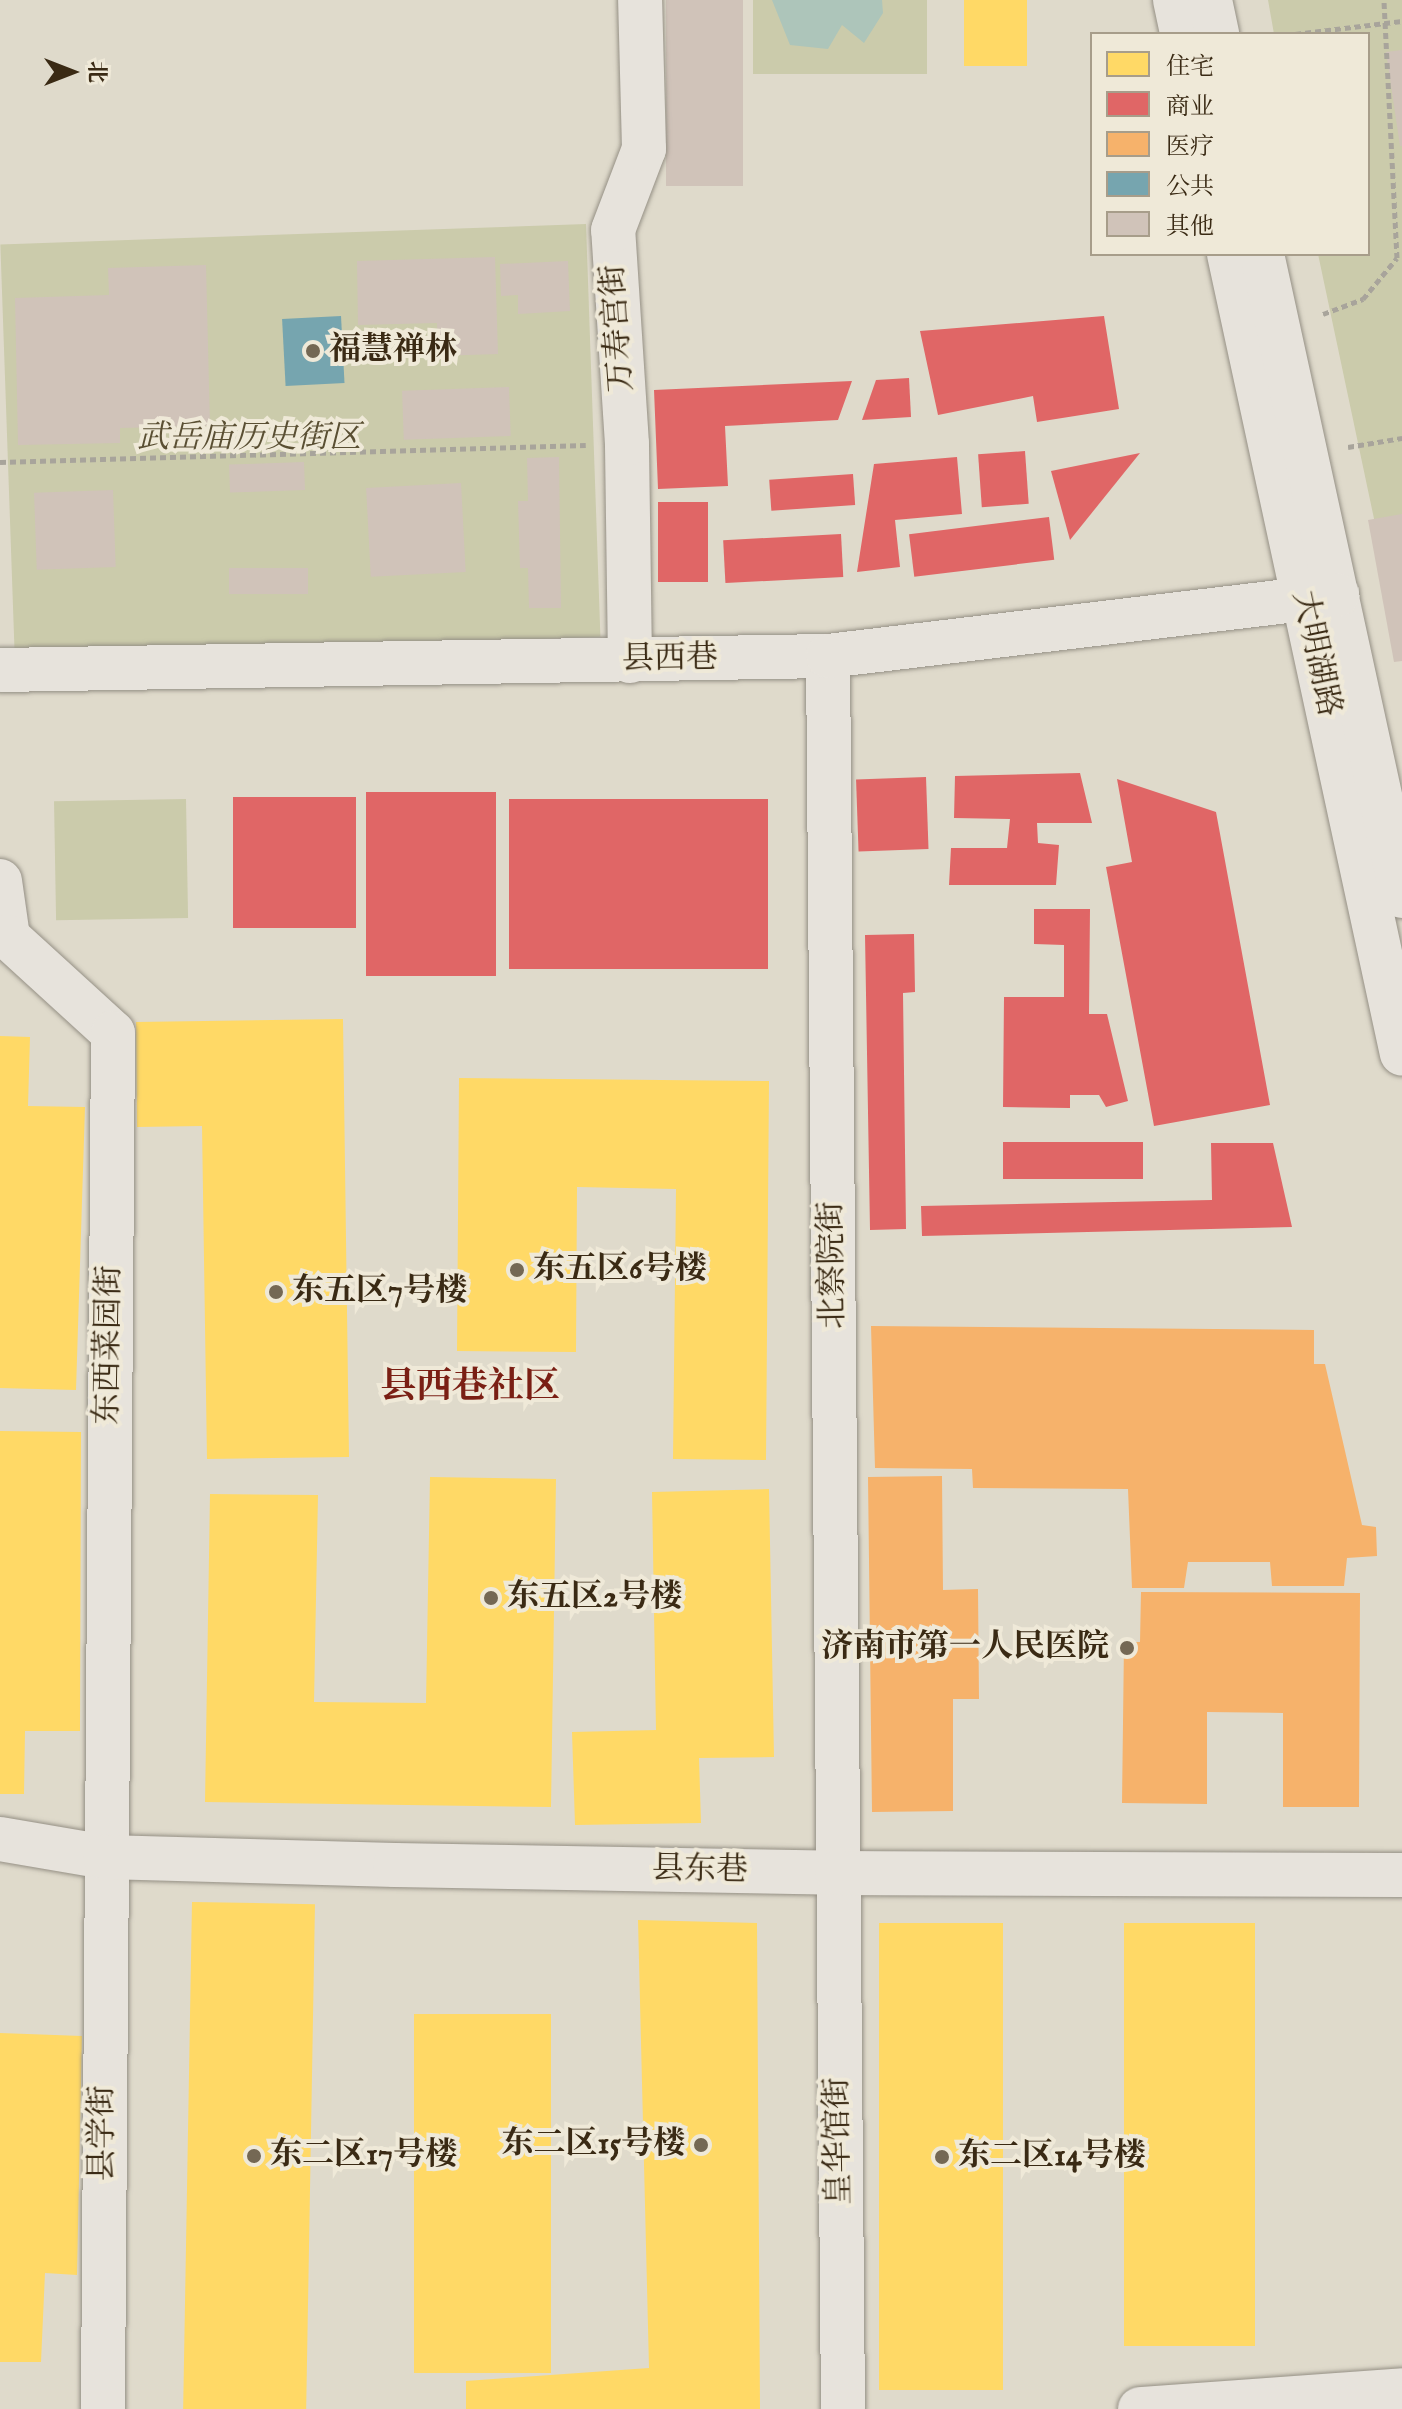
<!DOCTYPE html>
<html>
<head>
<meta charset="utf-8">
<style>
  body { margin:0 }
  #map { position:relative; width:1402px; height:2409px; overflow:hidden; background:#dfdacb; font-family:"IM FELL English","Noto Serif SC",serif }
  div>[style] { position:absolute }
  .green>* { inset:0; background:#cbcbab; transform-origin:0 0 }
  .water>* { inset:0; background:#adc5ba }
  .homes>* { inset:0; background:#ffd966; transform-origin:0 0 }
  .shops>* { inset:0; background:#e06666; transform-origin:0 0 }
  .health>* { inset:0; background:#f6b26b }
  .public>* { inset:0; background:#76a5af; transform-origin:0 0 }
  .building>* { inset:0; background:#d0c3b9; transform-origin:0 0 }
  .path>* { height:5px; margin-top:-2.5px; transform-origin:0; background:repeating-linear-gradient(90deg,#a8a49b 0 6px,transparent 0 10px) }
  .roads { filter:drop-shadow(0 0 2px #959085) drop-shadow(0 0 2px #959085) }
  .minor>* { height:44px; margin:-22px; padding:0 22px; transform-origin:22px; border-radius:22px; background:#e7e3dc }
  .secondary>* { height:44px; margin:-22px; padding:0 22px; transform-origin:22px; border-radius:22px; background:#e7e3dc }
  .dots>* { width:22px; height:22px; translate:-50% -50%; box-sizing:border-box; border:4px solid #efe9d8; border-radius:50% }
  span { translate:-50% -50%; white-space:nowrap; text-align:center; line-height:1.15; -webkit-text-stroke:8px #efe9d8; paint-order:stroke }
  .street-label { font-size:32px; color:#3a2a14 }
  .poi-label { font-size:32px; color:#3a2a14; font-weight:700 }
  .left { translate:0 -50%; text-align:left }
  .right { translate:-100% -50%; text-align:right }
  .park-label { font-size:32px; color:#5a4f33; font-style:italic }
  .quarter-label { font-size:36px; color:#7a1f14; font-weight:700 }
  .legend { position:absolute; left:1090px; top:32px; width:280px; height:224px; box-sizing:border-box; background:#efe9d8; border:2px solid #a79d8a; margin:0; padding:10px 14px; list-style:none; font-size:24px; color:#3a2a14 }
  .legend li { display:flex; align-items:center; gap:16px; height:40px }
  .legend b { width:40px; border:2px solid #a79d8a }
  .north { position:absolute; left:32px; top:32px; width:80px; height:80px; -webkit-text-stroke:6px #efe9d8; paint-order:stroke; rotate:90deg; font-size:22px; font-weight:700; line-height:32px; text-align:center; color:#3a2a14 }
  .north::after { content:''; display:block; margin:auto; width:28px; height:36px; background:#3a2a14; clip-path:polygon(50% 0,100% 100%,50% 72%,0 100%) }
</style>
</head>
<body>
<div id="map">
  <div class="green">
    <div style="left:753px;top:0;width:174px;height:74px"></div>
    <div style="clip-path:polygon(1268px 0,1402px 0,1402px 651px,1318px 254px,1368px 254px,1368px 34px,1274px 34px)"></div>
    <div style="left:586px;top:224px;width:413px;height:586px;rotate:88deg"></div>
    <div style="left:186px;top:799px;width:119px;height:132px;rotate:89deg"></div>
  </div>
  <div class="water">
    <div style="clip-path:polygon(772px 0,882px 0,883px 13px,864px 43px,842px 25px,828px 49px,790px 45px)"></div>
  </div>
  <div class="homes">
    <div style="left:964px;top:0;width:63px;height:66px"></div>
    <div style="clip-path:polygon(343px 1019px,349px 1457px,207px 1459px,202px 1126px,137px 1127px,136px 1022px)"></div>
    <div style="clip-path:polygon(0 1036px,30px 1037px,28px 1106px,85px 1107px,76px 1390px,0 1388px)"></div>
    <div style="clip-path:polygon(459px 1078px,769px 1081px,766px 1460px,673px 1459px,676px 1189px,577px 1187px,576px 1352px,457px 1351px)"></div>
    <div style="clip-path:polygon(0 1431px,81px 1432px,80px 1731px,25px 1731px,24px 1794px,0 1794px)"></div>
    <div style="clip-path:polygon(430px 1477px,556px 1479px,551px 1807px,205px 1802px,210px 1494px,318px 1495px,314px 1702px,426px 1703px)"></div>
    <div style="clip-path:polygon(769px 1489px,774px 1757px,699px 1758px,701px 1823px,575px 1825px,572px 1732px,656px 1730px,652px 1492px)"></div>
    <div style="left:192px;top:1902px;width:123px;height:507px;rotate:1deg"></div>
    <div style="clip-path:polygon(638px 1920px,757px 1923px,760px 2409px,466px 2409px,466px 2381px,649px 2368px)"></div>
    <div style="left:1003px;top:1923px;width:467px;height:124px;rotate:90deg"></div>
    <div style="left:1124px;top:1923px;width:131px;height:423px"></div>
    <div style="left:414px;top:2014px;width:137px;height:359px"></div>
    <div style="clip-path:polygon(0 2033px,82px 2036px,77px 2275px,45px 2273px,41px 2362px,0 2362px)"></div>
  </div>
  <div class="shops">
    <div style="clip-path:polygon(1104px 316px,1119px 409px,1037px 422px,1033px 396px,938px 415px,920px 331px)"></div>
    <div style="clip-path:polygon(909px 378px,911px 417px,862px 420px,876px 380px)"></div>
    <div style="clip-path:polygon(852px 381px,838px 420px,725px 426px,728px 486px,658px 489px,654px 390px)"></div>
    <div style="left:1025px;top:451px;width:53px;height:47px;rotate:86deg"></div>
    <div style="clip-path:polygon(1140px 453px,1070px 540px,1051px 471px)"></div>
    <div style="clip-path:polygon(957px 457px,962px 514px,895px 520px,900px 567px,857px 572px,874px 464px)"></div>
    <div style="left:853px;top:474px;width:31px;height:84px;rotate:86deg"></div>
    <div style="left:708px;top:502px;width:80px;height:50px;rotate:90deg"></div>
    <div style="left:1049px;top:517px;width:43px;height:141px;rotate:83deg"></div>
    <div style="left:841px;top:534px;width:43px;height:118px;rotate:87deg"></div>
    <div style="clip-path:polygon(1080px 773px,1092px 823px,1037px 823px,1038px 843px,1059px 845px,1056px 885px,949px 885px,951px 848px,1007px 848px,1010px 819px,954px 818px,955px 776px)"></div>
    <div style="left:926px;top:777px;width:72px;height:70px;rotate:88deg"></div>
    <div style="clip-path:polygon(1117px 779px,1216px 812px,1270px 1105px,1154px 1126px,1106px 867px,1132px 862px)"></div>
    <div style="left:366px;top:792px;width:130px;height:184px"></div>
    <div style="left:233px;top:797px;width:123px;height:131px"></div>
    <div style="left:768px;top:799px;width:170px;height:259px;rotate:90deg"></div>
    <div style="clip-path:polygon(1034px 909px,1090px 909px,1089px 1014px,1107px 1014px,1128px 1101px,1106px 1107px,1099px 1095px,1070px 1095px,1070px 1108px,1003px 1107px,1004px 997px,1064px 997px,1064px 945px,1034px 944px)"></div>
    <div style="clip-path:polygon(914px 934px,915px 992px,903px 993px,906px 1229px,870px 1230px,865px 935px)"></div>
    <div style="left:1143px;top:1142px;width:37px;height:140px;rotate:90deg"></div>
    <div style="clip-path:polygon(1211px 1143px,1273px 1143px,1292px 1227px,922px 1236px,921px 1206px,1212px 1200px)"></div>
  </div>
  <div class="health">
    <div style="clip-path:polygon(871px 1326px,1314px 1330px,1314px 1364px,1325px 1364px,1362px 1525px,1376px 1527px,1377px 1556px,1347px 1558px,1344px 1586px,1272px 1586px,1270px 1562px,1188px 1562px,1184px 1588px,1132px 1588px,1128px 1489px,973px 1488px,972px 1469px,875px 1468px)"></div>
    <div style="clip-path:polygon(942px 1476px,943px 1590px,978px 1589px,979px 1699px,953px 1699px,953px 1811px,872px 1812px,868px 1477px)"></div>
    <div style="clip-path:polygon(1141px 1592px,1360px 1593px,1359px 1807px,1283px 1807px,1283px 1713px,1207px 1712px,1207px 1804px,1122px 1803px,1124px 1642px,1140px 1642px)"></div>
  </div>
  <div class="public">
    <div style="left:341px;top:316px;width:67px;height:59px;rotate:87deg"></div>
  </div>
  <div class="building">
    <div style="left:666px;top:0;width:77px;height:186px"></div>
    <div style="clip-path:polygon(1402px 50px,1402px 146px,1400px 146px,1386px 52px)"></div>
    <div style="clip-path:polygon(495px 257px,498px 354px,438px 356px,437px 323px,358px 325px,357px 261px)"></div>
    <div style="clip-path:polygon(568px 261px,570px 311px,518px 314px,518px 295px,501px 296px,500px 264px)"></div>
    <div style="clip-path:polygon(206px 265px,210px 426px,120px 428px,120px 443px,18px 445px,15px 298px,109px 295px,108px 268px)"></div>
    <div style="left:509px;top:387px;width:49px;height:107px;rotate:88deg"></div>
    <div style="clip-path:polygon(559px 457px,561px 608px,529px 608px,528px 568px,520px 568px,518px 501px,528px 501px,527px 458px)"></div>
    <div style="left:304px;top:462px;width:28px;height:75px;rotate:88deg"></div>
    <div style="left:461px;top:483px;width:89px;height:95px;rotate:87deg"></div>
    <div style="left:113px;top:490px;width:77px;height:79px;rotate:88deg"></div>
    <div style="clip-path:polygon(1402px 514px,1402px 661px,1394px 662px,1368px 520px)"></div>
    <div style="left:308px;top:568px;width:26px;height:79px;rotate:90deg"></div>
  </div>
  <div class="path">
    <div style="left:1295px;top:34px;width:108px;rotate:-6.9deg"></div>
    <div style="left:1323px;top:314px;width:43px;rotate:-20.6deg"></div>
    <div style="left:1363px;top:299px;width:53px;rotate:-50.3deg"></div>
    <div style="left:1397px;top:258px;width:258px;rotate:-92.9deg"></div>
    <div style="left:1348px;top:447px;width:55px;rotate:-9.5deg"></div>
    <div style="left:0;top:462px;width:586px;rotate:-1.66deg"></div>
  </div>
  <div class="roads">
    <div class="minor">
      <div style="left:828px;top:656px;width:1753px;rotate:89.51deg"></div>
      <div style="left:630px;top:661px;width:217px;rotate:-90.8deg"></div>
      <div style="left:627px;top:444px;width:214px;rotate:-93.7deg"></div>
      <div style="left:613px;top:230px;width:87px;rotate:-69.1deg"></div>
      <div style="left:644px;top:149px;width:149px;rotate:-91.5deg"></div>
      <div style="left:0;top:881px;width:57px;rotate:81.9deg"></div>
      <div style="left:8px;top:937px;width:142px;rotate:42.4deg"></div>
      <div style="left:113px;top:1033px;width:1376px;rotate:90.42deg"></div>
      <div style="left:0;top:1839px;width:107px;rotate:9.7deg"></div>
      <div style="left:105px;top:1857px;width:290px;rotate:1.6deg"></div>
      <div style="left:395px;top:1865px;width:442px;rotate:1deg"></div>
      <div style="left:837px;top:1873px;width:565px;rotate:0.2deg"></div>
      <div style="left:1140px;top:2409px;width:263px;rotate:-4.1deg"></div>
    </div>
    <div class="secondary">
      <div style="left:1175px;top:0;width:35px;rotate:78deg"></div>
      <div style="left:1210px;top:0;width:35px;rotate:78deg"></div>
      <div style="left:1229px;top:254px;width:818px;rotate:77.8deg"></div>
      <div style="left:1262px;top:254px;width:657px;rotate:77.7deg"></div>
      <div style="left:0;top:670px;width:828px;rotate:-0.97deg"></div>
      <div style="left:828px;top:656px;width:513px;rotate:-6.83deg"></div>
    </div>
  </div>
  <div class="dots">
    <div style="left:313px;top:351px;background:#746854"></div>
    <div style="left:517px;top:1270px;background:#746854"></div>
    <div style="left:276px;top:1292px;background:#746854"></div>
    <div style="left:491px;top:1598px;background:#746854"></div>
    <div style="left:1127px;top:1648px;background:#746854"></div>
    <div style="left:701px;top:2145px;background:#746854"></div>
    <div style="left:254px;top:2156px;background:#746854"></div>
    <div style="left:942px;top:2157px;background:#746854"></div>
  </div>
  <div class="street-label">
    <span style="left:619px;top:328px;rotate:-94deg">万寿宫街</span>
    <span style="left:1315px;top:654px;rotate:78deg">大明湖路</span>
    <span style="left:670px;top:660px;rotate:-1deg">县西巷</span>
    <span style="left:834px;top:1265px;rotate:-91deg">北察院街</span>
    <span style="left:110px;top:1345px;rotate:-89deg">东西菜园街</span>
    <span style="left:700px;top:1871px;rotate:1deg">县东巷</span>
    <span style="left:104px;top:2133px;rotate:-90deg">县学街</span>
    <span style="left:840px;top:2141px;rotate:-91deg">皇华馆街</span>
  </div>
  <div class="poi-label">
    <span class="left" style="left:329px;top:351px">福慧禅林</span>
    <span class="left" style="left:533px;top:1270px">东五区6号楼</span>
    <span class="left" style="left:292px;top:1292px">东五区7号楼</span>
    <span class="left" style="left:507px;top:1598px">东五区2号楼</span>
    <span class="right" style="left:1109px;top:1648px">济南市第一人民医院</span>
    <span class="right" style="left:685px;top:2145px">东二区15号楼</span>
    <span class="left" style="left:270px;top:2156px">东二区17号楼</span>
    <span class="left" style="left:958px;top:2157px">东二区14号楼</span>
  </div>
  <div class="park-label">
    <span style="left:249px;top:439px">武岳庙历史街区</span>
  </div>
  <div class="quarter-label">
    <span style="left:470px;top:1388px">县西巷社区</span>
  </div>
  <ul class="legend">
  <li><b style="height:22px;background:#ffd966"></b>住宅</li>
  <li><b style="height:22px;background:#e06666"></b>商业</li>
  <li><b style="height:22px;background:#f6b26b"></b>医疗</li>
  <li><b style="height:22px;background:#76a5af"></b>公共</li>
  <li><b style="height:22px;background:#d0c3b9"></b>其他</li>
  </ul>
  <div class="north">北</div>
</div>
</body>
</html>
